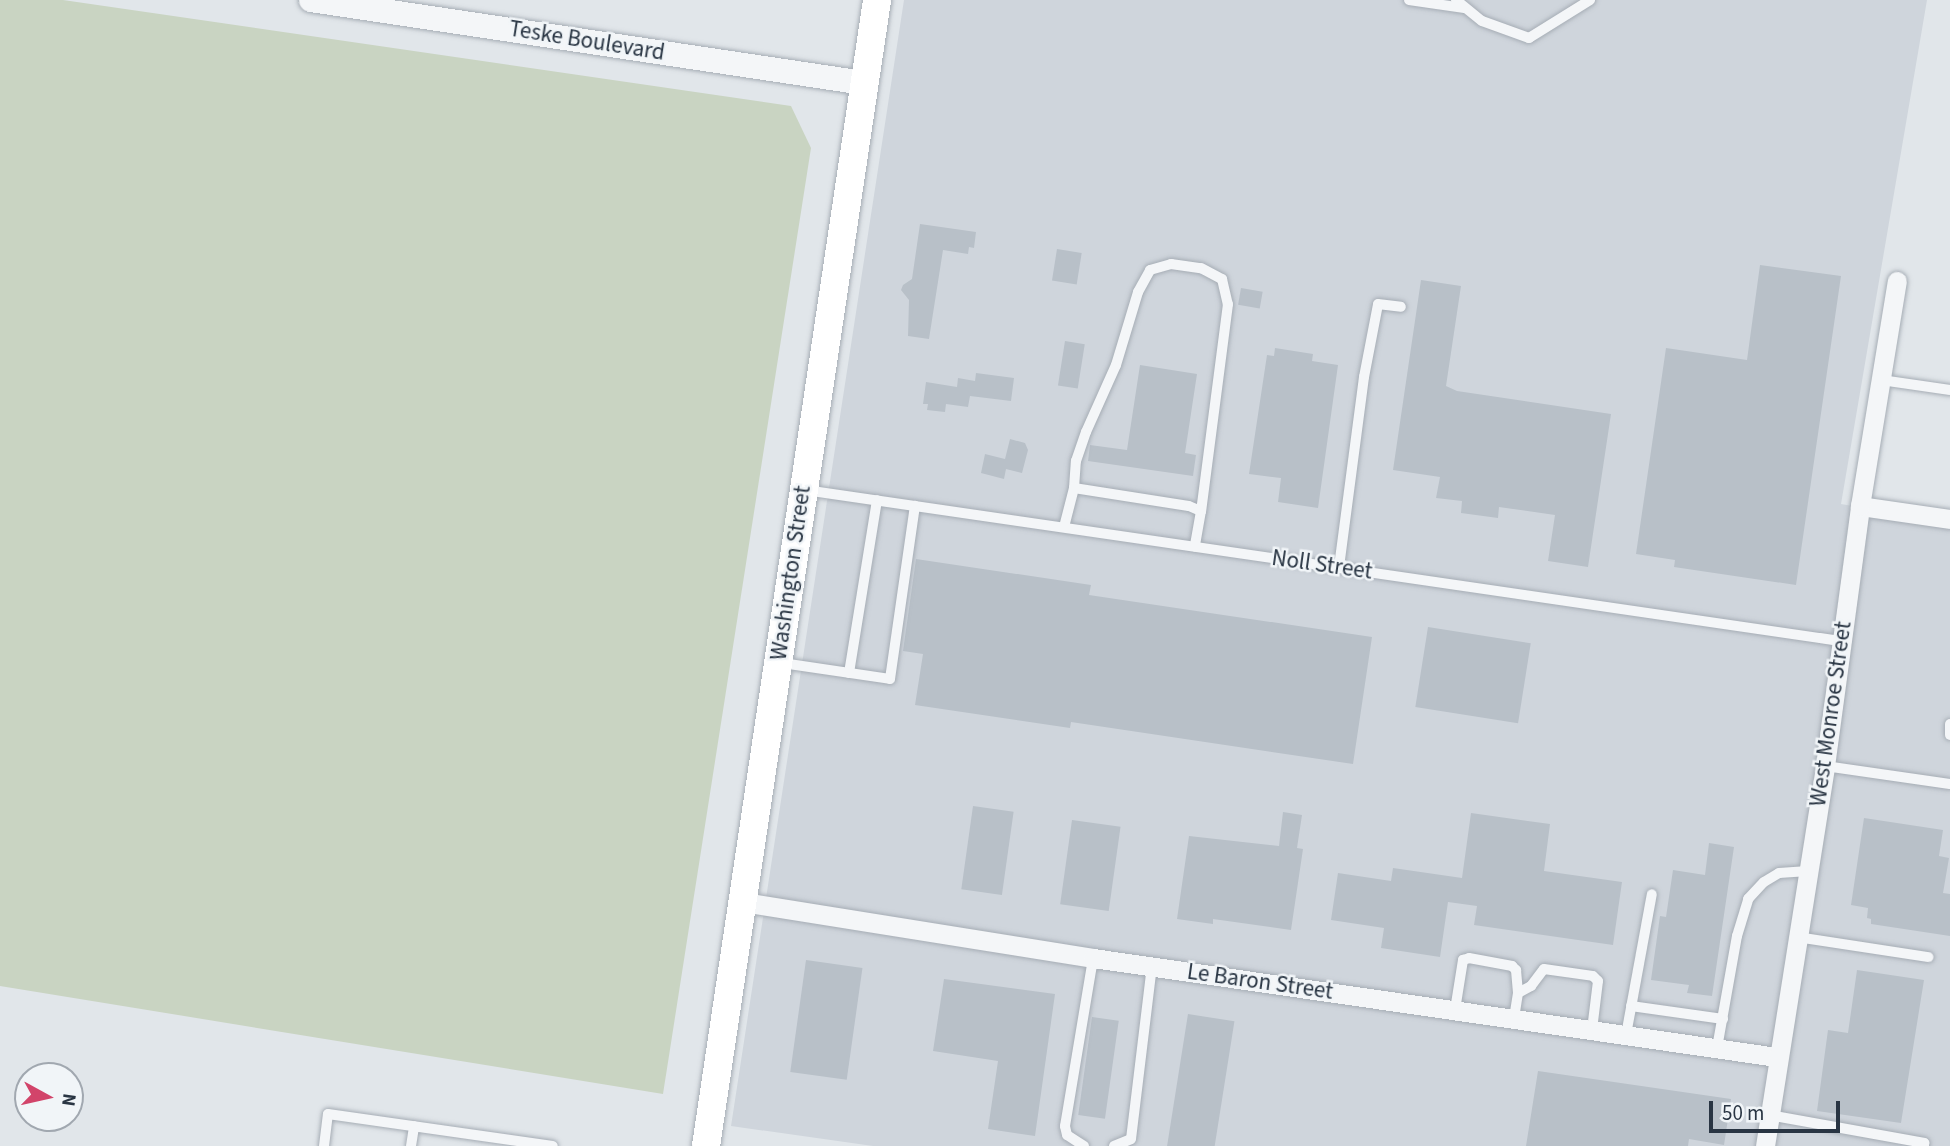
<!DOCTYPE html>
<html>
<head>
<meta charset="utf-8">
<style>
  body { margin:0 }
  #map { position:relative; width:1950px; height:1146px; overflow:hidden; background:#e1e6ea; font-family:"Source Sans 3",sans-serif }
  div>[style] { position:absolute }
  .built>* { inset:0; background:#cfd5dc }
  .green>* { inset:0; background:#c9d4c2 }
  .building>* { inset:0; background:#b8c0c8; transform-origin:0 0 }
  .roads { filter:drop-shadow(0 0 2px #a6adb5) drop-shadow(0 0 2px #a6adb5) }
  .service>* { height:10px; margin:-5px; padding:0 5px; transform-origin:5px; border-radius:5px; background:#f4f6f8 }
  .minor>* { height:19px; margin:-9.5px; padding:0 9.5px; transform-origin:9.5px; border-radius:9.5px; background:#f4f6f8 }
  .tertiary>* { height:24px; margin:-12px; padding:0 12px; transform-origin:12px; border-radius:12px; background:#f4f6f8 }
  .secondary>* { height:28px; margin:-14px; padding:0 14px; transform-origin:14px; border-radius:14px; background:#fff }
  span { translate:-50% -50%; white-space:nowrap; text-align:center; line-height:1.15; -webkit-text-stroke:5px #f1f5f8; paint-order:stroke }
  .street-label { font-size:23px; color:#293543 }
  .north { position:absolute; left:14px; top:1062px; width:70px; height:70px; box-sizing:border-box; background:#f1f5f8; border:2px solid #a1a8b0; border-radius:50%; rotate:98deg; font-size:19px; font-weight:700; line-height:28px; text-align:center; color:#293543 }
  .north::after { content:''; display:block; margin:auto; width:24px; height:32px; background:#d2446a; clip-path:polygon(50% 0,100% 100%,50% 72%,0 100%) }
  .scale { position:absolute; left:1709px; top:1101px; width:131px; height:32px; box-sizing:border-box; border:4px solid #293543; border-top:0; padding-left:9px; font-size:21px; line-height:24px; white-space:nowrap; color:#293543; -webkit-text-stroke:5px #f1f5f8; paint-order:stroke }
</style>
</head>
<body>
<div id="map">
  <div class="built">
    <div style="clip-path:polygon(904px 0,1927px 0,1841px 504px,1950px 523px,1950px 1146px,873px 1146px,731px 1126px)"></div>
  </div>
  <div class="green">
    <div style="clip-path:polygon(0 0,63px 0,791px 106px,811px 148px,663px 1094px,0 986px)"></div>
  </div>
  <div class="building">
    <div style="clip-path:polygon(920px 224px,976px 232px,974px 248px,969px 247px,968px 254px,943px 250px,929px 339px,908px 336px,909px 300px,901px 290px,903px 285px,912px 279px)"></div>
    <div style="left:1057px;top:249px;width:25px;height:32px;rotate:9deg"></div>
    <div style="clip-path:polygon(1760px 265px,1841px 276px,1796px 585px,1674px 567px,1675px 560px,1636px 554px,1666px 348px,1747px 360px)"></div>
    <div style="clip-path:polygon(1421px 280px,1461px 286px,1446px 386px,1457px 391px,1611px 414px,1588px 567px,1548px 561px,1555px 515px,1499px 507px,1498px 518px,1461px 513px,1462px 501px,1436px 498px,1440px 477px,1393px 470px)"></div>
    <div style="left:1241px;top:288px;width:22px;height:17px;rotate:10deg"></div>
    <div style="left:1065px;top:341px;width:20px;height:45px;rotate:9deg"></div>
    <div style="clip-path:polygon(1275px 348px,1313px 354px,1312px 361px,1338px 365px,1318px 508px,1278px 502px,1281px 478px,1249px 474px,1267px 355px,1274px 356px)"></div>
    <div style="clip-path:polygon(1140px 365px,1197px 374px,1185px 453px,1196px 455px,1193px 476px,1088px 461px,1090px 445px,1127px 450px)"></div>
    <div style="clip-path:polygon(976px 373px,1014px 378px,1011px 401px,970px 396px,968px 407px,946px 404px,945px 412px,927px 410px,928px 404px,923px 404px,926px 382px,957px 387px,958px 378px,975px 381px)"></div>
    <div style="clip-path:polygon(1010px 439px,1025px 443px,1028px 450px,1022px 473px,1006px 469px,1004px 479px,981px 473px,985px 454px,1005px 459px)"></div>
    <div style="clip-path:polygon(916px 559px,1091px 585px,1089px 595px,1372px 637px,1353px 764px,1071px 722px,1070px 728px,915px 705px,923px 654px,903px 651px)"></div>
    <div style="left:1428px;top:627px;width:104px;height:81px;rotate:9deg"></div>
    <div style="left:973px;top:806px;width:41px;height:84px;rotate:8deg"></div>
    <div style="clip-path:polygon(1283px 812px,1302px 815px,1297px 848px,1303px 849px,1291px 930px,1213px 919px,1213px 924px,1177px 919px,1189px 836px,1279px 846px)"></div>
    <div style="clip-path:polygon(1471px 813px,1550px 824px,1544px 871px,1622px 882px,1613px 945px,1474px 925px,1477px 906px,1448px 902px,1440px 957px,1381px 948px,1384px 928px,1331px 920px,1338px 873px,1391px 881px,1393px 868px,1462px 878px)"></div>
    <div style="clip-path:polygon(1864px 818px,1943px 830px,1939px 856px,1949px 858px,1943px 893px,1950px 894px,1950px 936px,1871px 924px,1871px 919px,1867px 918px,1868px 908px,1851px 905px)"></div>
    <div style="left:1072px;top:820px;width:49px;height:85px;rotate:8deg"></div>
    <div style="clip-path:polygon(1709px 843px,1734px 847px,1712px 996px,1687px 993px,1689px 985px,1651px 980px,1660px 916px,1666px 917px,1673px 870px,1705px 875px)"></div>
    <div style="left:806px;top:960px;width:57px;height:113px;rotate:8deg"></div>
    <div style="clip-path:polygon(1857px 970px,1924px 980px,1901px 1123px,1817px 1111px,1828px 1030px,1848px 1033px)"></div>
    <div style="clip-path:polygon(944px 979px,1055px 994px,1035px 1136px,988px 1129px,998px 1061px,933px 1051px)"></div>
    <div style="left:1188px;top:1014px;width:47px;height:134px;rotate:9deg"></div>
    <div style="left:1092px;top:1017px;width:27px;height:99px;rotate:8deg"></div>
    <div style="clip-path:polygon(1538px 1071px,1731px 1099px,1724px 1145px,1689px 1139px,1688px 1146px,1526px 1146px)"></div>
  </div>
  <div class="roads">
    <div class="service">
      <div style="left:1409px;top:0;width:56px;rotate:8.3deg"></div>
      <div style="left:1456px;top:0;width:33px;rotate:39deg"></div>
      <div style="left:1482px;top:21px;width:50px;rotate:19.9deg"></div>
      <div style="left:1529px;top:38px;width:72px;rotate:-31.9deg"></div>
      <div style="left:1881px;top:380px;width:70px;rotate:8.2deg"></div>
      <div style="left:1074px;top:488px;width:27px;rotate:-86deg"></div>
      <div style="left:1076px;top:461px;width:31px;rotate:-71deg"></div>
      <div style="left:1086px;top:432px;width:73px;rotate:-65.9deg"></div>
      <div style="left:1116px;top:365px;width:76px;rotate:-73.2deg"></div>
      <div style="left:1138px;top:292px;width:25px;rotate:-61deg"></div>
      <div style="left:1150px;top:270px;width:22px;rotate:-16deg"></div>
      <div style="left:1171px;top:264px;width:30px;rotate:8deg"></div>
      <div style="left:1201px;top:268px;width:24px;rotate:28deg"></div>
      <div style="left:1222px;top:279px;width:26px;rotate:77deg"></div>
      <div style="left:1228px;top:304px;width:209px;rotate:97.4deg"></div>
      <div style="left:805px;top:490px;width:1046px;rotate:8.3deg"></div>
      <div style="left:1064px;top:527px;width:40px;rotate:-75.6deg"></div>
      <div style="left:1074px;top:488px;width:116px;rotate:8.9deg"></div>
      <div style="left:1189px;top:506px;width:13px;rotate:23deg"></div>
      <div style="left:1201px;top:511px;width:36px;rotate:100deg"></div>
      <div style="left:1339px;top:567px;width:192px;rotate:-82.5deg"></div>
      <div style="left:1364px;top:377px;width:74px;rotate:-79.1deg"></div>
      <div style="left:1378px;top:304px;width:23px;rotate:7deg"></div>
      <div style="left:782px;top:663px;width:109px;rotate:8.4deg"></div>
      <div style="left:890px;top:679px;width:175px;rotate:-81.8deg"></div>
      <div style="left:849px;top:673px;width:175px;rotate:-80.8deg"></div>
      <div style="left:1950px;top:724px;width:11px;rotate:90deg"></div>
      <div style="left:1825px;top:766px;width:126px;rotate:8.2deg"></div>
      <div style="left:1797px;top:937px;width:133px;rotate:8.7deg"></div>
      <div style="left:1518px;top:993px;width:15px;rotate:-28deg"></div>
      <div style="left:1531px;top:986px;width:21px;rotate:-53deg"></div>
      <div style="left:1544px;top:969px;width:49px;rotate:8.1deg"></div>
      <div style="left:1593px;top:976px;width:7px;rotate:45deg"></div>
      <div style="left:1598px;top:981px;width:49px;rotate:97deg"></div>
      <div style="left:1631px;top:1006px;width:93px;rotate:8deg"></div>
      <div style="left:1455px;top:1010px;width:51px;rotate:-80.9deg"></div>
      <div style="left:1463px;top:960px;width:6px;rotate:-18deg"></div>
      <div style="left:1469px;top:958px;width:44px;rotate:10.5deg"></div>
      <div style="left:1512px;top:966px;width:6px;rotate:45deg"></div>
      <div style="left:1516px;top:970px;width:23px;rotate:85deg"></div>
      <div style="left:1518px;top:993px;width:26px;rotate:99deg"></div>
      <div style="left:1626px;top:1035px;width:143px;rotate:-79.6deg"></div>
      <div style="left:1717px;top:1048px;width:114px;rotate:-79.9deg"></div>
      <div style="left:1737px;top:936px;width:39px;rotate:-73deg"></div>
      <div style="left:1748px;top:899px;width:23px;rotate:-47deg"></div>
      <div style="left:1764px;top:882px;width:17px;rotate:-31deg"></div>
      <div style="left:1779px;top:873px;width:29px;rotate:-4deg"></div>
      <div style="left:1769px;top:1115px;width:158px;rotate:10.2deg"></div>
      <div style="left:1924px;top:1143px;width:3px;rotate:90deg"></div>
      <div style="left:324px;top:1146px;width:32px;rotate:-83deg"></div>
      <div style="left:328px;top:1114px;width:227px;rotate:8.1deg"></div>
      <div style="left:411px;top:1146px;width:20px;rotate:-81deg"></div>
      <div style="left:1084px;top:1146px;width:20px;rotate:-147deg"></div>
      <div style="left:1067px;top:1135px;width:9px;rotate:-103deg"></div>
      <div style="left:1065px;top:1126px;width:170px;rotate:-80.5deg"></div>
      <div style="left:1114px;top:1146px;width:18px;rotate:-22deg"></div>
      <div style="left:1131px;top:1139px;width:174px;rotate:-83.1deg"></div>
    </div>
    <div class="minor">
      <div style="left:1860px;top:506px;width:91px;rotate:8.2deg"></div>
      <div style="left:743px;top:902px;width:354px;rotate:9.1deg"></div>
      <div style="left:1093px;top:958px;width:691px;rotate:8.24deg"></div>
      <div style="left:1765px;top:1146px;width:385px;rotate:-81deg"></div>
      <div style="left:1825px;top:766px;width:262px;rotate:-82.3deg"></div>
      <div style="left:1860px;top:506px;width:228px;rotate:-80.7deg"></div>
    </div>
    <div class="tertiary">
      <div style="left:311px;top:0;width:559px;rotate:8.54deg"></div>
    </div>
    <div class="secondary">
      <div style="left:706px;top:1146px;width:1159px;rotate:-81.51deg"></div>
    </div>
  </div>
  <div class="street-label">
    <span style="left:587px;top:41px;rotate:9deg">Teske Boulevard</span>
    <span style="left:1322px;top:565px;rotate:8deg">Noll Street</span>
    <span style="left:791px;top:573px;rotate:-82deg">Washington Street</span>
    <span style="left:1831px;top:714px;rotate:-82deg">West Monroe Street</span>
    <span style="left:1260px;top:982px;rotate:8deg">Le Baron Street</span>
  </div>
  <div class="north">N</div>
  <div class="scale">50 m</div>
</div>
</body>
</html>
